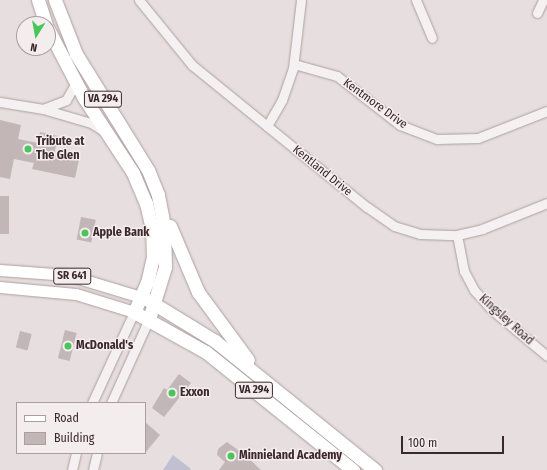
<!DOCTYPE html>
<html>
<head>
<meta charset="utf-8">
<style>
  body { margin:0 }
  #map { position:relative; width:547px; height:470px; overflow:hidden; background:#e7dedf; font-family:"Fira Sans Condensed",sans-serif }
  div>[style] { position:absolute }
  .green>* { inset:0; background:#c0c0d0 }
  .building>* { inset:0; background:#c3b6b7; transform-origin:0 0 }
  .roads { filter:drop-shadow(0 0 1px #ada0a1) drop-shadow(0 0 1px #ada0a1) }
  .minor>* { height:9px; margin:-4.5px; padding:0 4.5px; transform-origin:4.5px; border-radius:4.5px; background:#f5f0f1 }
  .major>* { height:11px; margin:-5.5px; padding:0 5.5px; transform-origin:5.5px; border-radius:5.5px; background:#fff }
  .highway>* { height:13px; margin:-6.5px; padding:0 6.5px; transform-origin:6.5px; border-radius:6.5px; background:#fff }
  .dots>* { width:11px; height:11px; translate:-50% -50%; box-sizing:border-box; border:2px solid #f4edee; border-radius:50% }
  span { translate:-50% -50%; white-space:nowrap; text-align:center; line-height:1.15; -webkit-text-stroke:3px #f4edee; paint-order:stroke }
  .shield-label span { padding:1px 3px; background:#f4edee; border:1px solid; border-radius:3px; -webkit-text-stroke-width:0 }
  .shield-label { font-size:11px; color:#3c282a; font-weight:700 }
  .street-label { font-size:12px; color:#3c282a }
  .poi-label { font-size:12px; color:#3c282a; font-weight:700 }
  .left { translate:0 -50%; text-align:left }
  .legend { position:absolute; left:16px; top:402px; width:130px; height:52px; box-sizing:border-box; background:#f4edee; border:1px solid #aa9ea0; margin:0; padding:5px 7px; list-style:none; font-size:12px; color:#3c282a }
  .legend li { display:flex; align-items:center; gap:8px; height:20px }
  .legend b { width:20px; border:1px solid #aa9ea0 }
  .north { position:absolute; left:16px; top:16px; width:40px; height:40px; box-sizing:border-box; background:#f4edee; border:1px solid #aa9ea0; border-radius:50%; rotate:191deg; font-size:11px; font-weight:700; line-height:16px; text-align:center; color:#3c282a }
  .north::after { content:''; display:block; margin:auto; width:14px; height:18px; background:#4ac55b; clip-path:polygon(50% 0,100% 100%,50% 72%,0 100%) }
  .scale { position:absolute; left:401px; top:436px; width:103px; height:18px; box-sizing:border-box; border:2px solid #3c282a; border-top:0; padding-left:5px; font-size:12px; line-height:14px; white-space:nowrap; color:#3c282a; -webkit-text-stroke:3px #f4edee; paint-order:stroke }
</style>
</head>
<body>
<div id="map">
  <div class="green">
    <div style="clip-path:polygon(173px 455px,191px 469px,190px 470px,163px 470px)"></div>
  </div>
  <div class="building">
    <div style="clip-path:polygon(0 120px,21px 125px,18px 139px,38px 143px,40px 132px,58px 136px,54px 155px,79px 160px,75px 178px,32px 169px,34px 163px,14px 159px,10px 179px,0 177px)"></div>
    <div style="left:0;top:196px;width:9px;height:38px"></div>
    <div style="left:81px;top:217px;width:15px;height:23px;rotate:11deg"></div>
    <div style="left:65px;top:330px;width:12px;height:29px;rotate:14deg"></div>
    <div style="left:20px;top:331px;width:12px;height:17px;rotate:14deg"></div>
    <div style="clip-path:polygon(179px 374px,191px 383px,164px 417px,152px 408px,164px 388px,167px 390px)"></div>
    <div style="clip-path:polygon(145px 422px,160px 435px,145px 453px)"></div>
    <div style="clip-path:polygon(227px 442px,245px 455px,261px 470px,219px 470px,225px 462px,217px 455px,218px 449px)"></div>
  </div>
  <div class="roads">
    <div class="minor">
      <div style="left:139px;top:0;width:84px;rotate:50.8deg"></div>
      <div style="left:192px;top:65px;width:225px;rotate:39.1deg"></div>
      <div style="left:367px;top:207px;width:33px;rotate:35deg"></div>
      <div style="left:394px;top:226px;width:27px;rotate:17deg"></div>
      <div style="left:420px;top:234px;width:37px;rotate:2deg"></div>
      <div style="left:457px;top:235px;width:26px;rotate:-13deg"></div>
      <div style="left:482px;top:229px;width:70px;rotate:-21.8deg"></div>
      <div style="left:416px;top:0;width:41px;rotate:67.2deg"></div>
      <div style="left:537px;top:13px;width:14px;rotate:-65deg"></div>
      <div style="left:294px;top:64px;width:45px;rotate:15.6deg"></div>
      <div style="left:337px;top:76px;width:80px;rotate:37.9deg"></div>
      <div style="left:400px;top:125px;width:40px;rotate:21deg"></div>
      <div style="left:437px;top:139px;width:41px;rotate:-1.4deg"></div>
      <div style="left:478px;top:138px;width:74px;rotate:-21.4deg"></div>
      <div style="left:0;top:102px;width:44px;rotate:9.2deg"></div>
      <div style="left:43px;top:109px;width:50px;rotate:16.3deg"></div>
      <div style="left:91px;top:123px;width:13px;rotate:32deg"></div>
      <div style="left:43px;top:109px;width:25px;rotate:-21deg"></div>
      <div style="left:66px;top:100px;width:20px;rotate:-60deg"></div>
      <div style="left:267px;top:126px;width:30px;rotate:-60deg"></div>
      <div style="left:282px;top:100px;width:34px;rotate:-71deg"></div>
      <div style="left:293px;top:68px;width:68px;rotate:-83.3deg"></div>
      <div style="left:457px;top:235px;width:37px;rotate:79deg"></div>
      <div style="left:464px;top:271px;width:21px;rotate:62deg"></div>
      <div style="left:474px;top:290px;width:25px;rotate:48deg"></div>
      <div style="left:491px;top:309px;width:73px;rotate:40deg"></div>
      <div style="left:92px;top:403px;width:100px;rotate:-65.2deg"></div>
      <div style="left:111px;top:403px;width:92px;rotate:-65.7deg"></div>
      <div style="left:72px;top:470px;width:17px;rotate:-77deg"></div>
      <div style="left:93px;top:470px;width:17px;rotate:-77deg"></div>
    </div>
    <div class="major">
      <div style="left:0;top:270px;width:68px;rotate:4.2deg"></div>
      <div style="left:68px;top:275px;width:76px;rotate:16.8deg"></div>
      <div style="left:0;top:287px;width:76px;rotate:5.3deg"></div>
      <div style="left:76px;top:294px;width:61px;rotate:17.2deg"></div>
    </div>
    <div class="highway">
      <div style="left:38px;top:0;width:25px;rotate:72deg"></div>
      <div style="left:55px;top:0;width:58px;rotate:68.7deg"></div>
      <div style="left:76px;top:54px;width:137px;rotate:58.2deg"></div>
      <div style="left:148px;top:170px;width:27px;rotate:68deg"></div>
      <div style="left:158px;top:195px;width:32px;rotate:79deg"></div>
      <div style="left:164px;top:226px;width:41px;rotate:88.6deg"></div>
      <div style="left:165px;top:267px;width:54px;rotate:107.1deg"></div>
      <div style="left:48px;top:29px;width:78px;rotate:62.4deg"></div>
      <div style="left:84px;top:98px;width:90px;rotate:56.8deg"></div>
      <div style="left:133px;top:173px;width:33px;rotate:67deg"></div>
      <div style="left:146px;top:203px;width:27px;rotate:77deg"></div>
      <div style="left:152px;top:229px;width:28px;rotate:88deg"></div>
      <div style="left:153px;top:257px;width:26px;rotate:103deg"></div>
      <div style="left:147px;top:282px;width:33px;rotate:113deg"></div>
      <div style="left:134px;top:312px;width:82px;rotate:29.1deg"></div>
      <div style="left:206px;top:352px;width:189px;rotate:38.8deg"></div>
      <div style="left:170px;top:226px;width:72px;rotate:67deg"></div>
      <div style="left:198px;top:292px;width:84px;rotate:53.7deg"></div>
      <div style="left:148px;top:300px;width:79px;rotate:31.5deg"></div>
      <div style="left:215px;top:341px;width:206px;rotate:38.9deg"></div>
    </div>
  </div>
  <div class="dots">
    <div style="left:28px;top:149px;background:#4ac55b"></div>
    <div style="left:85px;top:233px;background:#4ac55b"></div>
    <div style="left:68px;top:346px;background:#4ac55b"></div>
    <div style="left:172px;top:393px;background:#4ac55b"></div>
    <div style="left:231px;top:456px;background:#4ac55b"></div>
  </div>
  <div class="shield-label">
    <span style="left:103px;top:99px">VA 294</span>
    <span style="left:72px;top:276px">SR 641</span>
    <span style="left:254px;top:390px">VA 294</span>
  </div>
  <div class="street-label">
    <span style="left:375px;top:104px;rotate:36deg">Kentmore Drive</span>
    <span style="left:322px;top:171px;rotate:39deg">Kentland Drive</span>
    <span style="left:506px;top:320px;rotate:42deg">Kingsley Road</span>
  </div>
  <div class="poi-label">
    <span class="left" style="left:36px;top:149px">Tribute at<br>The Glen</span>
    <span class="left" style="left:93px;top:233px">Apple Bank</span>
    <span class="left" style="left:76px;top:346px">McDonald's</span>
    <span class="left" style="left:180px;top:393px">Exxon</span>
    <span class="left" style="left:239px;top:456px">Minnieland Academy</span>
  </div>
  <ul class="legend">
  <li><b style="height:5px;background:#fff"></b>Road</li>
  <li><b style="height:11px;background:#c3b6b7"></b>Building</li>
  </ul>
  <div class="north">N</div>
  <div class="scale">100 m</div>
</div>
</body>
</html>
